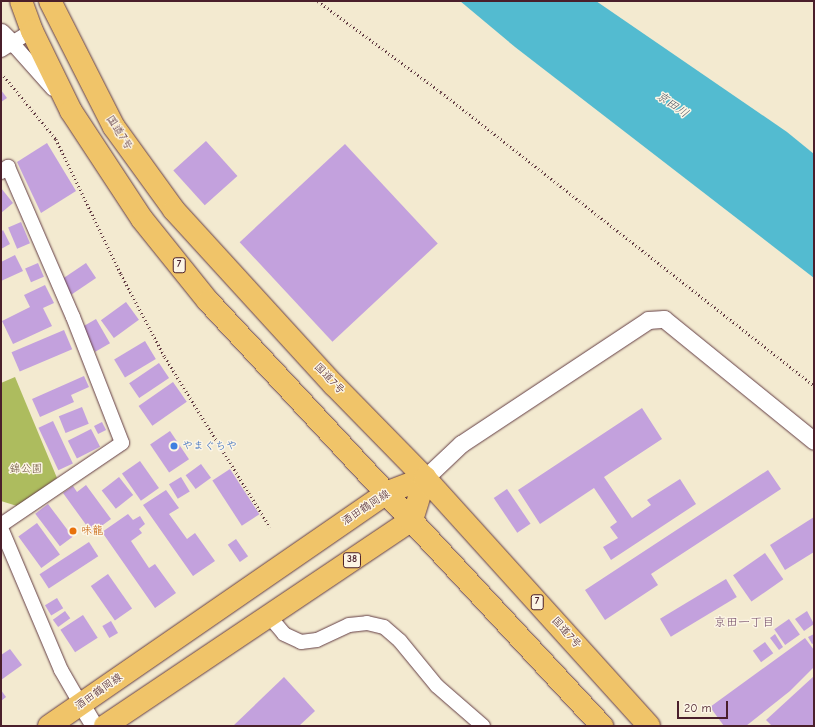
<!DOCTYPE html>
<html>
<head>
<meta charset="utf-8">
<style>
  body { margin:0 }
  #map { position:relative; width:815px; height:727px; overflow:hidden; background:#f3ead0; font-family:"Comic Neue","Klee One",sans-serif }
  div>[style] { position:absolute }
  .green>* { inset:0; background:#adbc5e }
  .water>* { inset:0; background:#53bbd0 }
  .building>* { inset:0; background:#c3a1dd; transform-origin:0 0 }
  .path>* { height:2.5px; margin-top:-1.25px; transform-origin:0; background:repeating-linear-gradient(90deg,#633d44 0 1px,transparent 0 4px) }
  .roads { filter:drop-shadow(0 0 1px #633d44) drop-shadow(0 0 1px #633d44) }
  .minor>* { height:14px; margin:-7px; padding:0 7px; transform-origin:7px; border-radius:7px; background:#fff }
  .tertiary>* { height:17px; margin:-8.5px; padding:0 8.5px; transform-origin:8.5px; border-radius:8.5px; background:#fff }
  .primary>* { height:22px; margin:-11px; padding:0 11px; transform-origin:11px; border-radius:11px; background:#f0c469 }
  .trunk>* { height:22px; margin:-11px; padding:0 11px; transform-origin:11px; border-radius:11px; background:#f0c469 }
  .dots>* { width:11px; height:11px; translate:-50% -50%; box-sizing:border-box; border:2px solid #fcf5e5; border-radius:50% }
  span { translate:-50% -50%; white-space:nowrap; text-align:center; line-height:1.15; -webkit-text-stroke:3px #fcf5e5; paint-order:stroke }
  .shield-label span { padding:1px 3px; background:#fcf5e5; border:1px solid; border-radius:3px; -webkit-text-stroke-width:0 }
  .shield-label { font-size:10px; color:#4a1f2b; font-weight:700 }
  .street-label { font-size:11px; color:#4a1f2b }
  .shop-label { font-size:11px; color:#366cbe }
  .left { translate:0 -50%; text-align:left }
  .park-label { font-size:11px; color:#684e3a }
  .food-label { font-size:11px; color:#c56008 }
  .water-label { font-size:12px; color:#4d5665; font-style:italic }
  .neighbourhood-label { font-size:12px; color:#744c69 }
  .frame { position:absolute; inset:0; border:2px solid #4a1f2b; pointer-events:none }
  .scale { position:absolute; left:677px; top:701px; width:51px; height:18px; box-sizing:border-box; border:2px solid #4a1f2b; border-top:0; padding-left:5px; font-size:12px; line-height:14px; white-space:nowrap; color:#4a1f2b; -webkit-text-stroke:3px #fcf5e5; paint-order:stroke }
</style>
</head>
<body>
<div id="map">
  <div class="green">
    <div style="clip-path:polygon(15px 377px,57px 478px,17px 506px,1px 501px,1px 383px)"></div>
  </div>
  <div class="water">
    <div style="clip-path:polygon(460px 1px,596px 1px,787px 132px,814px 154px,814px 278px,515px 47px)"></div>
  </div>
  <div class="building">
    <div style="clip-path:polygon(1px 90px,7px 98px,1px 102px)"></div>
    <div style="left:206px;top:141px;width:47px;height:44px;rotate:48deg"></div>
    <div style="clip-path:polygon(47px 143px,76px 191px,41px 213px,17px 162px)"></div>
    <div style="left:345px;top:144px;width:136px;height:144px;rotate:47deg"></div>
    <div style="clip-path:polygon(1px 188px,13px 203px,1px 213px)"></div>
    <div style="left:21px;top:222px;width:23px;height:14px;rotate:67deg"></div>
    <div style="clip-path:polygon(3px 230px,10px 244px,1px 249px,1px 232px)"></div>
    <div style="clip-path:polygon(15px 255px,23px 271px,1px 281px,1px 262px)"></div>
    <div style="left:38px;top:263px;width:15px;height:14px;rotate:67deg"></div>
    <div style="left:86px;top:263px;width:18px;height:30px;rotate:56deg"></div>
    <div style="clip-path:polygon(45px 285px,54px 303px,43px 308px,52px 326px,13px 344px,2px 321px,30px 307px,24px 295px)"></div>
    <div style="left:126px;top:302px;width:22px;height:31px;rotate:54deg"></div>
    <div style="left:96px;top:319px;width:28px;height:17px;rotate:60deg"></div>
    <div style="left:64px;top:330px;width:21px;height:57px;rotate:67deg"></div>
    <div style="left:145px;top:341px;width:21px;height:36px;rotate:59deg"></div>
    <div style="left:159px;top:363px;width:18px;height:36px;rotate:56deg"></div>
    <div style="clip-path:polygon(84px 376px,89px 387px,71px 395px,74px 402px,40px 417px,32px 399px)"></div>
    <div style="left:173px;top:382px;width:24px;height:42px;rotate:55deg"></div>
    <div style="left:82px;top:407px;width:18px;height:25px;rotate:68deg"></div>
    <div style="clip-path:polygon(642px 408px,662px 439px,604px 477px,632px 518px,651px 505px,647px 500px,680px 479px,696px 504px,611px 560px,603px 547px,618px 538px,610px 527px,617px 522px,594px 488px,540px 524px,518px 490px)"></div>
    <div style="left:53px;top:421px;width:47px;height:16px;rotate:65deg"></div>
    <div style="left:102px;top:422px;width:9px;height:9px;rotate:63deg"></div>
    <div style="left:91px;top:429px;width:20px;height:26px;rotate:63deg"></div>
    <div style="left:170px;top:431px;width:34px;height:24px;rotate:56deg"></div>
    <div style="left:140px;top:461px;width:33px;height:22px;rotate:55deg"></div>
    <div style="left:201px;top:464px;width:17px;height:19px;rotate:54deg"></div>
    <div style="left:230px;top:469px;width:54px;height:21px;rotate:57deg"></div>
    <div style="clip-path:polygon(768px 470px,781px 489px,651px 574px,658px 585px,605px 620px,585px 590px)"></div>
    <div style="left:119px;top:477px;width:23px;height:22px;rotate:52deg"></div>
    <div style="left:181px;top:477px;width:17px;height:14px;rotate:59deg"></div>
    <div style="clip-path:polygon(86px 485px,111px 519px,92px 533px,63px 493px,73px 486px,77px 492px)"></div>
    <div style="left:507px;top:489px;width:42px;height:16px;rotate:56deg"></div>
    <div style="clip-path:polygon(166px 490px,179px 508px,169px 514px,187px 539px,195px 533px,215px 561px,193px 576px,143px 505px)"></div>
    <div style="left:48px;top:504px;width:41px;height:16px;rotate:53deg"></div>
    <div style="clip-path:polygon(128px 514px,133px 520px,140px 516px,145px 524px,139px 529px,142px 533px,131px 541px,149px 568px,155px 564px,176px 593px,155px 608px,102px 532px)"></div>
    <div style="clip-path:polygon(814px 517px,814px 552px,785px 570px,770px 545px)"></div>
    <div style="left:37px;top:523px;width:39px;height:23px;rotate:54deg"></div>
    <div style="left:236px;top:539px;width:21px;height:10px;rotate:55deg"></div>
    <div style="left:89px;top:542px;width:17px;height:59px;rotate:57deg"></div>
    <div style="left:765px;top:553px;width:32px;height:39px;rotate:55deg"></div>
    <div style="left:108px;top:574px;width:42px;height:21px;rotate:55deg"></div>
    <div style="left:726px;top:579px;width:21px;height:77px;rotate:59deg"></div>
    <div style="left:57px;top:598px;width:12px;height:14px;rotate:59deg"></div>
    <div style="left:65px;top:611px;width:9px;height:15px;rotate:54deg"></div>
    <div style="clip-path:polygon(807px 611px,814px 624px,804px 631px,795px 619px)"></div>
    <div style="left:83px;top:615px;width:27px;height:27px;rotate:57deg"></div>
    <div style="left:789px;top:619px;width:19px;height:18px;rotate:55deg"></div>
    <div style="left:111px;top:621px;width:14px;height:10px;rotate:60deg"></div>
    <div style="clip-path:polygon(775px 634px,783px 647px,779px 650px,770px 638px)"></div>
    <div style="clip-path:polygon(814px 634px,814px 643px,812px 644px,808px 637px)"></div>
    <div style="clip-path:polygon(805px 638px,814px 650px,814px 667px,790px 691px,746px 726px,724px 726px,710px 707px)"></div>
    <div style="left:765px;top:642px;width:14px;height:15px;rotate:54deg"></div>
    <div style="clip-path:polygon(10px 649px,22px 665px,1px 680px,1px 655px)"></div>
    <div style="clip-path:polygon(814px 676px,814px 726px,772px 726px,766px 720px)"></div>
    <div style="clip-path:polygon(284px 677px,315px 711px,299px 726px,233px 726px)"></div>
    <div style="clip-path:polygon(1px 690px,6px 697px,1px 701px)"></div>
  </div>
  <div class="path">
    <div style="left:318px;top:1px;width:153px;rotate:36.5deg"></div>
    <div style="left:441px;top:92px;width:474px;rotate:38.2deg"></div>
    <div style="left:4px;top:76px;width:82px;rotate:50.5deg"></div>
    <div style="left:56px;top:139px;width:150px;rotate:64.3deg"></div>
    <div style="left:121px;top:274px;width:94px;rotate:62.1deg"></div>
    <div style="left:165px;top:357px;width:200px;rotate:58.3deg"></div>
  </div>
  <div class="roads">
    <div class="minor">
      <div style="left:13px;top:44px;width:60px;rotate:48.4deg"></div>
      <div style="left:1px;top:50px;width:36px;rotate:-32deg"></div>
      <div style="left:1px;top:172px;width:9px;rotate:-36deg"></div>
      <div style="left:8px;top:167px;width:163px;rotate:66.6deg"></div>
      <div style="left:73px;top:317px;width:135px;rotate:68.7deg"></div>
      <div style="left:122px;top:443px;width:146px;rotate:145.9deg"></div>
      <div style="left:1px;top:528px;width:154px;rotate:67.1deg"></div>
      <div style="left:61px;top:670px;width:39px;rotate:60deg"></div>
      <div style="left:269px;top:616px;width:23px;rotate:50deg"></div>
      <div style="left:284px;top:634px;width:19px;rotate:25deg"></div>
      <div style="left:301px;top:642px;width:16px;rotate:-7deg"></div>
      <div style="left:317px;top:640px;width:35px;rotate:-25deg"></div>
      <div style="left:349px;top:625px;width:18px;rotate:-6deg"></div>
      <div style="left:367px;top:623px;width:17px;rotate:13deg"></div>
      <div style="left:384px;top:627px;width:21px;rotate:41deg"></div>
      <div style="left:400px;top:641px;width:58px;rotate:50.6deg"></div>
      <div style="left:437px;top:686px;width:61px;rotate:41deg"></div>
    </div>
    <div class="tertiary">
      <div style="left:1px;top:32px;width:17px;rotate:45deg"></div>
      <div style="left:425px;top:478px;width:50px;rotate:-43.4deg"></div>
      <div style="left:461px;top:444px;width:224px;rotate:-33.5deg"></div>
      <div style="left:648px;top:320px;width:16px;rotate:-4deg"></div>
      <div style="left:664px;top:319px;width:193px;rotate:39.1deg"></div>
      <div style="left:81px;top:704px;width:26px;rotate:59deg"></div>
    </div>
    <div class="primary">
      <div style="left:49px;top:726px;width:412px;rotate:-34.6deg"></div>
      <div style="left:388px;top:492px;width:40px;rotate:-21deg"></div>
      <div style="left:105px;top:726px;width:370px;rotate:-33.9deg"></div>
      <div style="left:412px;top:520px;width:44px;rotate:-72.8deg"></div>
    </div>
    <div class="trunk">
      <div style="left:21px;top:1px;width:32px;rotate:70deg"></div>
      <div style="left:32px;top:31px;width:89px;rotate:64deg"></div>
      <div style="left:71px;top:111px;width:129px;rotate:56.7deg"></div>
      <div style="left:142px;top:219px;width:105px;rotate:51.2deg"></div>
      <div style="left:208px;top:301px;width:580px;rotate:47.17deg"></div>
      <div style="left:50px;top:1px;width:141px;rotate:63.1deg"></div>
      <div style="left:114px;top:127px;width:102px;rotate:54.1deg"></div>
      <div style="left:174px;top:210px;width:237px;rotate:47.6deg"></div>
      <div style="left:334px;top:385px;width:130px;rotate:45.6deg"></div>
      <div style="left:425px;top:478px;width:334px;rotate:47.9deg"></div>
    </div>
  </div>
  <div class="dots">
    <div style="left:174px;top:446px;background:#3f7fe0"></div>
    <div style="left:73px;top:531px;background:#e8710a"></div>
  </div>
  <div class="shield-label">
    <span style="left:179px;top:265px">7</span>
    <span style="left:352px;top:560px">38</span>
    <span style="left:537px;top:602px">7</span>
  </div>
  <div class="street-label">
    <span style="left:119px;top:133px;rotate:57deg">国道7号</span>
    <span style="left:329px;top:379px;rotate:46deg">国道7号</span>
    <span style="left:366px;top:508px;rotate:-33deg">酒田鶴岡線</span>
    <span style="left:566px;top:633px;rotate:48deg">国道7号</span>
    <span style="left:99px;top:692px;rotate:-35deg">酒田鶴岡線</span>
  </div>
  <div class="shop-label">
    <span class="left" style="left:182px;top:446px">やまぐちや</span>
  </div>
  <div class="park-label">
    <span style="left:26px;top:469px">錦公園</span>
  </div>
  <div class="food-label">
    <span class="left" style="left:81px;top:531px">味龍</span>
  </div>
  <div class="water-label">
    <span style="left:672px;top:105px;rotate:35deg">京田川</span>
  </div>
  <div class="neighbourhood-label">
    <span style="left:744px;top:623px">京田一丁目</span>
  </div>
  <div class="frame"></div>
  <div class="scale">20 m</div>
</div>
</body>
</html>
